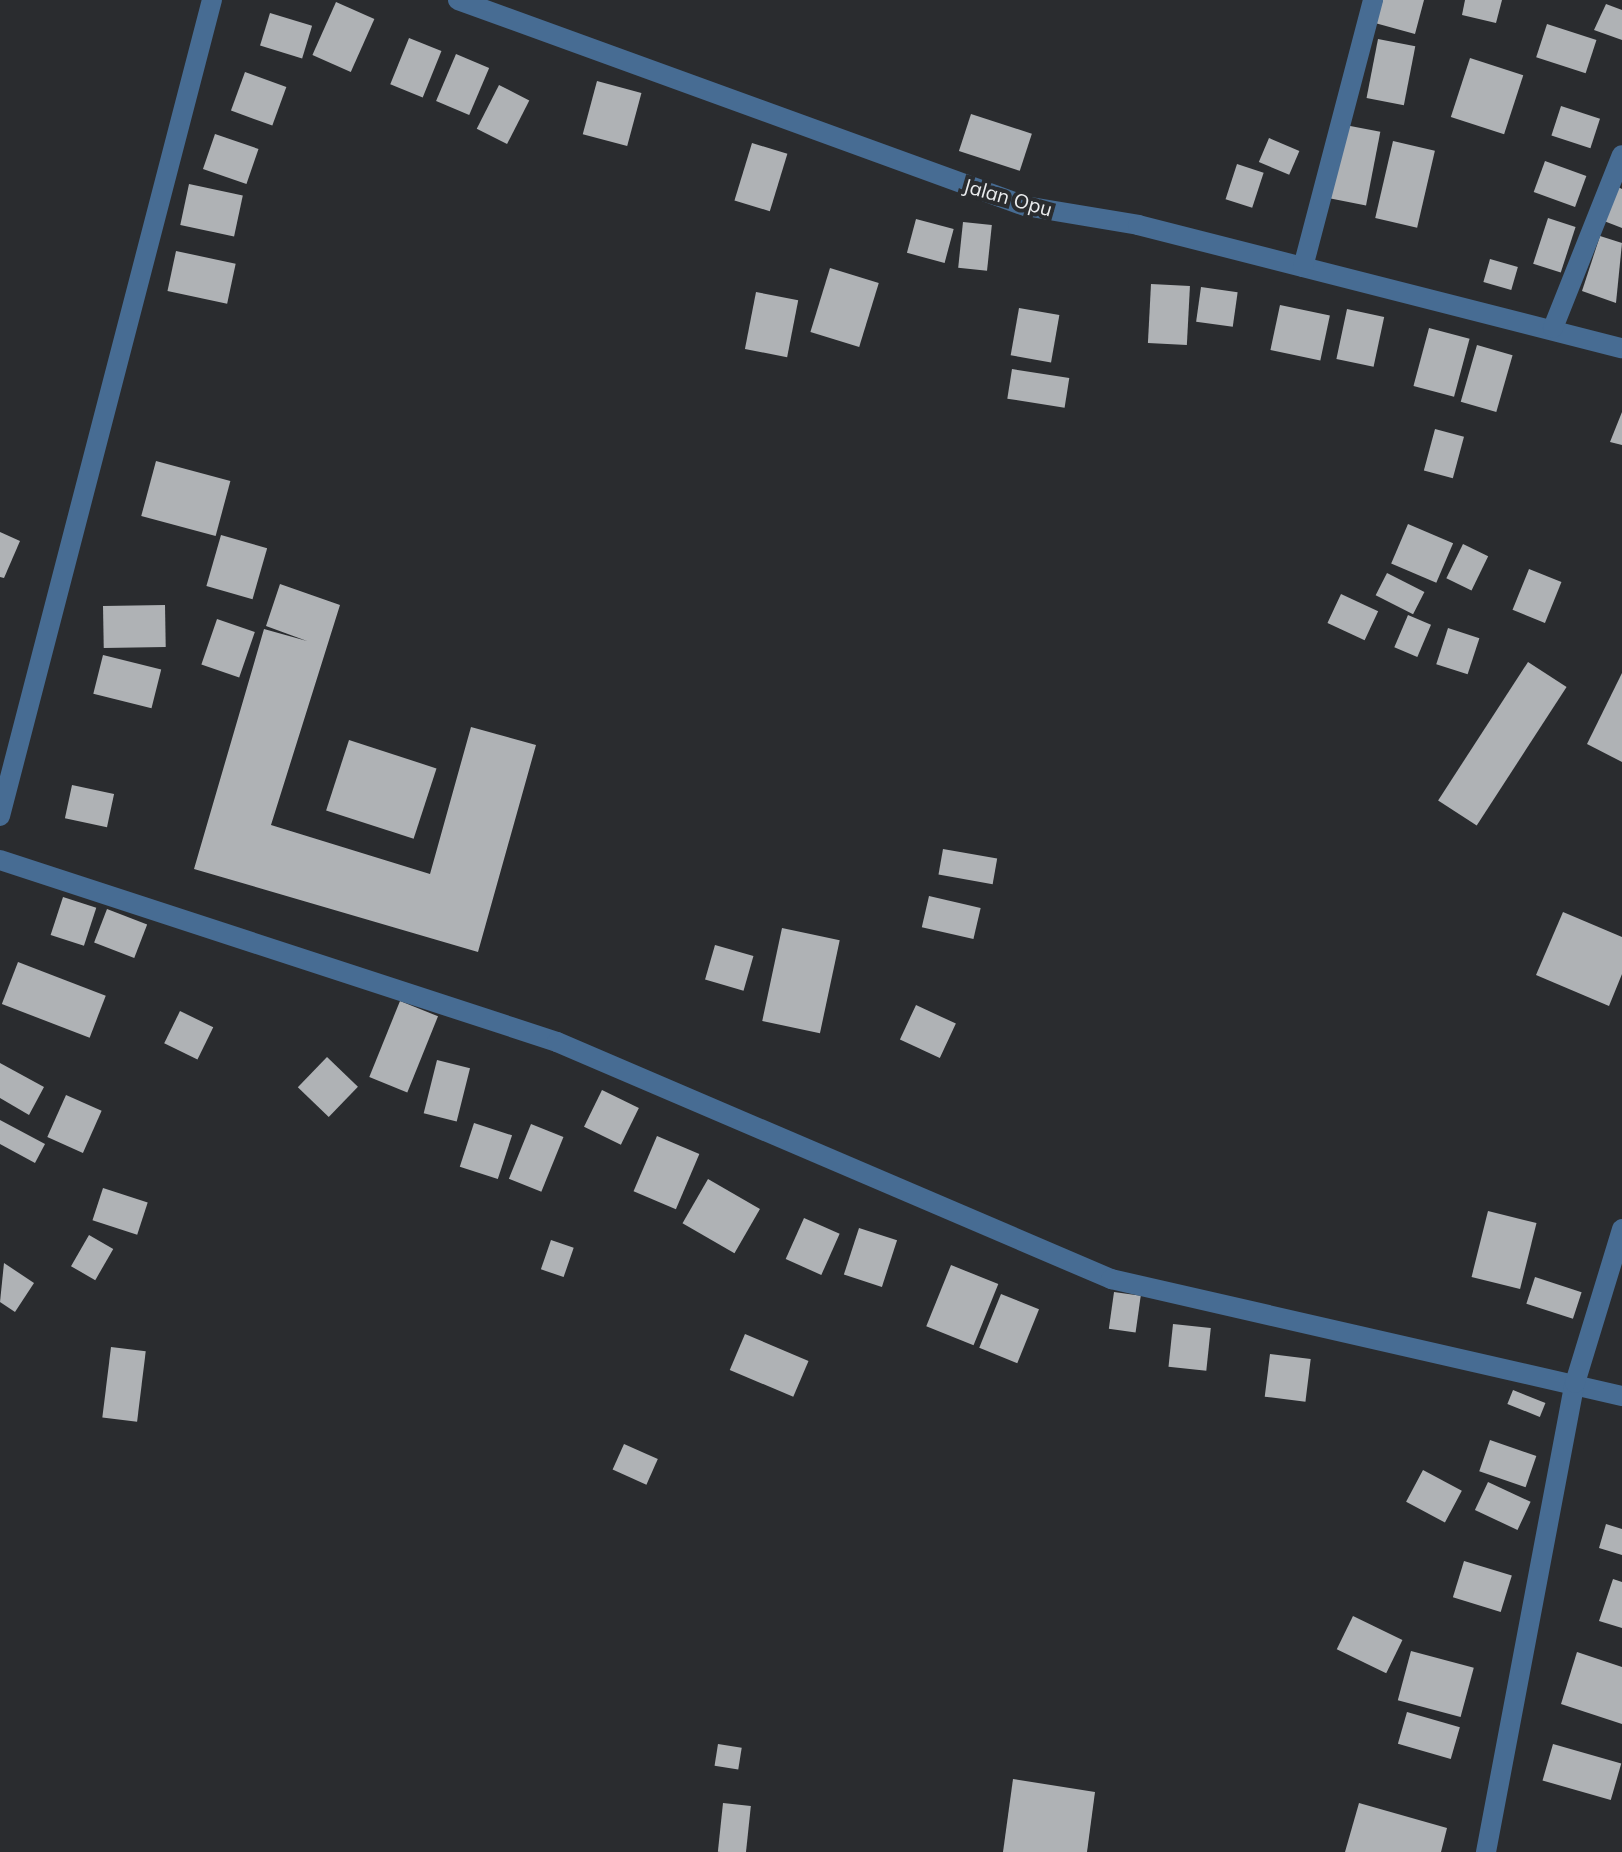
<!DOCTYPE html>
<html>
<head>
<meta charset="utf-8">
<style>
  body { margin:0 }
  #map { position:relative; width:1622px; height:1852px; overflow:hidden; background:#2a2c2f; font-family:Mulish,sans-serif }
  div>[style] { position:absolute }
  .building>* { inset:0; background:#afb2b5; transform-origin:0 0 }
  .minor>* { height:20px; margin:-10px; padding:0 10px; transform-origin:10px; border-radius:10px; background:#476c93 }
  span { translate:-50% -50%; white-space:nowrap; text-align:center; line-height:1.15; -webkit-text-stroke:8px #2a2c2f; paint-order:stroke }
  .street-label { font-size:20px; color:#eaecee }
</style>
</head>
<body>
<div id="map">
  <div class="building">
    <div style="clip-path:polygon(1383px 0,1424px 0,1415px 34px,1375px 23px)"></div>
    <div style="clip-path:polygon(1465px 0,1502px 0,1496px 23px,1462px 15px)"></div>
    <div style="left:336px;top:2px;width:42px;height:58px;rotate:24deg"></div>
    <div style="clip-path:polygon(1606px 4px,1622px 10px,1622px 40px,1594px 30px)"></div>
    <div style="left:270px;top:13px;width:44px;height:34px;rotate:17deg"></div>
    <div style="left:1547px;top:24px;width:52px;height:35px;rotate:18deg"></div>
    <div style="left:409px;top:38px;width:35px;height:50px;rotate:22deg"></div>
    <div style="left:1378px;top:39px;width:38px;height:60px;rotate:11deg"></div>
    <div style="left:456px;top:54px;width:36px;height:51px;rotate:23deg"></div>
    <div style="left:1470px;top:58px;width:56px;height:62px;rotate:18deg"></div>
    <div style="left:245px;top:72px;width:44px;height:41px;rotate:20deg"></div>
    <div style="left:597px;top:81px;width:46px;height:55px;rotate:15deg"></div>
    <div style="left:499px;top:85px;width:34px;height:49px;rotate:27deg"></div>
    <div style="left:1561px;top:106px;width:41px;height:31px;rotate:18deg"></div>
    <div style="left:971px;top:114px;width:64px;height:39px;rotate:18deg"></div>
    <div style="left:1345px;top:125px;width:36px;height:75px;rotate:11deg"></div>
    <div style="left:215px;top:134px;width:46px;height:37px;rotate:19deg"></div>
    <div style="left:1269px;top:138px;width:33px;height:26px;rotate:23deg"></div>
    <div style="left:1393px;top:141px;width:43px;height:79px;rotate:13deg"></div>
    <div style="left:752px;top:143px;width:37px;height:60px;rotate:17deg"></div>
    <div style="left:1545px;top:161px;width:44px;height:33px;rotate:20deg"></div>
    <div style="left:1237px;top:164px;width:28px;height:37px;rotate:18deg"></div>
    <div style="left:189px;top:184px;width:55px;height:42px;rotate:12deg"></div>
    <div style="clip-path:polygon(1618px 187px,1622px 189px,1622px 228px,1604px 221px)"></div>
    <div style="left:1548px;top:218px;width:29px;height:48px;rotate:18deg"></div>
    <div style="left:916px;top:219px;width:39px;height:35px;rotate:15deg"></div>
    <div style="left:963px;top:222px;width:29px;height:46px;rotate:6deg"></div>
    <div style="clip-path:polygon(1600px 236px,1622px 243px,1616px 303px,1582px 291px)"></div>
    <div style="left:176px;top:251px;width:61px;height:41px;rotate:12deg"></div>
    <div style="left:1490px;top:259px;width:29px;height:24px;rotate:16deg"></div>
    <div style="left:830px;top:268px;width:51px;height:67px;rotate:17deg"></div>
    <div style="left:1151px;top:284px;width:39px;height:59px;rotate:3deg"></div>
    <div style="left:1201px;top:287px;width:37px;height:35px;rotate:8deg"></div>
    <div style="left:756px;top:292px;width:43px;height:58px;rotate:11deg"></div>
    <div style="left:1280px;top:305px;width:51px;height:46px;rotate:12deg"></div>
    <div style="left:1019px;top:308px;width:41px;height:48px;rotate:10deg"></div>
    <div style="left:1347px;top:309px;width:38px;height:51px;rotate:12deg"></div>
    <div style="left:1429px;top:328px;width:42px;height:60px;rotate:15deg"></div>
    <div style="left:1477px;top:345px;width:37px;height:59px;rotate:16deg"></div>
    <div style="left:1012px;top:369px;width:58px;height:30px;rotate:9deg"></div>
    <div style="clip-path:polygon(1622px 412px,1622px 445px,1610px 442px)"></div>
    <div style="left:1435px;top:429px;width:30px;height:43px;rotate:15deg"></div>
    <div style="left:156px;top:461px;width:77px;height:57px;rotate:15deg"></div>
    <div style="left:1408px;top:524px;width:49px;height:43px;rotate:23deg"></div>
    <div style="clip-path:polygon(0 532px,20px 541px,4px 578px,0 577px)"></div>
    <div style="left:221px;top:535px;width:48px;height:53px;rotate:16deg"></div>
    <div style="left:1463px;top:544px;width:28px;height:38px;rotate:26deg"></div>
    <div style="left:1529px;top:569px;width:35px;height:44px;rotate:22deg"></div>
    <div style="left:1387px;top:573px;width:42px;height:25px;rotate:27deg"></div>
    <div style="clip-path:polygon(280px 584px,340px 605px,271px 825px,430px 874px,471px 727px,536px 745px,478px 952px,194px 869px,264px 629px,307px 641px,266px 626px)"></div>
    <div style="left:1341px;top:594px;width:41px;height:32px;rotate:25deg"></div>
    <div style="left:165px;top:605px;width:42px;height:62px;rotate:89deg"></div>
    <div style="left:1408px;top:615px;width:25px;height:35px;rotate:23deg"></div>
    <div style="left:217px;top:619px;width:40px;height:48px;rotate:19deg"></div>
    <div style="left:1448px;top:628px;width:33px;height:38px;rotate:18deg"></div>
    <div style="left:103px;top:655px;width:60px;height:40px;rotate:14deg"></div>
    <div style="left:1528px;top:662px;width:46px;height:165px;rotate:33deg"></div>
    <div style="clip-path:polygon(1622px 673px,1622px 762px,1587px 744px)"></div>
    <div style="left:349px;top:740px;width:92px;height:74px;rotate:18deg"></div>
    <div style="left:72px;top:785px;width:43px;height:34px;rotate:12deg"></div>
    <div style="left:943px;top:849px;width:55px;height:26px;rotate:10deg"></div>
    <div style="left:929px;top:896px;width:53px;height:32px;rotate:13deg"></div>
    <div style="left:63px;top:897px;width:35px;height:40px;rotate:18deg"></div>
    <div style="left:107px;top:909px;width:43px;height:36px;rotate:21deg"></div>
    <div style="clip-path:polygon(1563px 912px,1622px 937px,1622px 974px,1609px 1006px,1536px 975px)"></div>
    <div style="left:782px;top:928px;width:59px;height:95px;rotate:12deg"></div>
    <div style="left:715px;top:945px;width:40px;height:36px;rotate:16deg"></div>
    <div style="left:18px;top:962px;width:94px;height:45px;rotate:21deg"></div>
    <div style="left:400px;top:1001px;width:41px;height:82px;rotate:22deg"></div>
    <div style="left:916px;top:1005px;width:44px;height:38px;rotate:25deg"></div>
    <div style="left:180px;top:1011px;width:37px;height:36px;rotate:26deg"></div>
    <div style="left:327px;top:1057px;width:43px;height:42px;rotate:44deg"></div>
    <div style="left:437px;top:1060px;width:34px;height:55px;rotate:14deg"></div>
    <div style="clip-path:polygon(0 1063px,44px 1087px,29px 1115px,0 1098px)"></div>
    <div style="left:602px;top:1090px;width:41px;height:41px;rotate:26deg"></div>
    <div style="left:66px;top:1095px;width:39px;height:46px;rotate:24deg"></div>
    <div style="clip-path:polygon(0 1120px,45px 1144px,35px 1163px,0 1144px)"></div>
    <div style="left:474px;top:1123px;width:40px;height:46px;rotate:18deg"></div>
    <div style="left:531px;top:1124px;width:35px;height:59px;rotate:22deg"></div>
    <div style="left:657px;top:1136px;width:46px;height:60px;rotate:23deg"></div>
    <div style="left:708px;top:1179px;width:60px;height:51px;rotate:30deg"></div>
    <div style="left:103px;top:1188px;width:47px;height:34px;rotate:18deg"></div>
    <div style="left:1488px;top:1211px;width:50px;height:68px;rotate:14deg"></div>
    <div style="left:804px;top:1218px;width:39px;height:45px;rotate:24deg"></div>
    <div style="left:859px;top:1228px;width:40px;height:49px;rotate:18deg"></div>
    <div style="left:89px;top:1235px;width:28px;height:36px;rotate:30deg"></div>
    <div style="left:551px;top:1240px;width:24px;height:31px;rotate:19deg"></div>
    <div style="clip-path:polygon(4px 1263px,34px 1283px,15px 1312px,0 1302px)"></div>
    <div style="left:951px;top:1265px;width:51px;height:66px;rotate:22deg"></div>
    <div style="left:1535px;top:1277px;width:49px;height:28px;rotate:18deg"></div>
    <div style="left:1114px;top:1292px;width:27px;height:37px;rotate:8deg"></div>
    <div style="left:1001px;top:1294px;width:41px;height:58px;rotate:22deg"></div>
    <div style="left:1173px;top:1324px;width:38px;height:43px;rotate:6deg"></div>
    <div style="left:745px;top:1334px;width:69px;height:39px;rotate:23deg"></div>
    <div style="left:111px;top:1347px;width:35px;height:71px;rotate:7deg"></div>
    <div style="left:1270px;top:1354px;width:41px;height:43px;rotate:7deg"></div>
    <div style="left:1513px;top:1390px;width:35px;height:15px;rotate:22deg"></div>
    <div style="left:1490px;top:1440px;width:49px;height:33px;rotate:19deg"></div>
    <div style="left:624px;top:1444px;width:37px;height:28px;rotate:24deg"></div>
    <div style="left:1423px;top:1470px;width:44px;height:36px;rotate:28deg"></div>
    <div style="left:1488px;top:1482px;width:47px;height:31px;rotate:25deg"></div>
    <div style="clip-path:polygon(1606px 1524px,1622px 1529px,1622px 1555px,1599px 1548px)"></div>
    <div style="left:1464px;top:1561px;width:50px;height:38px;rotate:17deg"></div>
    <div style="clip-path:polygon(1613px 1579px,1622px 1582px,1622px 1628px,1599px 1621px)"></div>
    <div style="left:1353px;top:1616px;width:55px;height:37px;rotate:26deg"></div>
    <div style="left:1411px;top:1651px;width:65px;height:51px;rotate:15deg"></div>
    <div style="clip-path:polygon(1577px 1652px,1622px 1667px,1622px 1724px,1561px 1704px)"></div>
    <div style="left:1407px;top:1712px;width:55px;height:33px;rotate:16deg"></div>
    <div style="left:718px;top:1744px;width:24px;height:22px;rotate:9deg"></div>
    <div style="left:1553px;top:1744px;width:71px;height:38px;rotate:16deg"></div>
    <div style="clip-path:polygon(1013px 1779px,1095px 1792px,1087px 1852px,1003px 1852px)"></div>
    <div style="left:723px;top:1803px;width:28px;height:49px;rotate:6deg"></div>
    <div style="clip-path:polygon(1359px 1803px,1447px 1828px,1441px 1852px,1345px 1852px)"></div>
  </div>
  <div class="minor">
    <div style="left:458px;top:0;width:603px;rotate:19.97deg"></div>
    <div style="left:1025px;top:206px;width:115px;rotate:9.5deg"></div>
    <div style="left:1138px;top:225px;width:499px;rotate:14.3deg"></div>
    <div style="left:1303px;top:267px;width:276px;rotate:-75.3deg"></div>
    <div style="left:1553px;top:328px;width:186px;rotate:-68.3deg"></div>
    <div style="left:0;top:816px;width:843px;rotate:-75.44deg"></div>
    <div style="left:0;top:860px;width:586px;rotate:18.09deg"></div>
    <div style="left:557px;top:1042px;width:603px;rotate:23.16deg"></div>
    <div style="left:1111px;top:1279px;width:524px;rotate:12.9deg"></div>
    <div style="left:1486px;top:1852px;width:477px;rotate:-79.3deg"></div>
    <div style="left:1575px;top:1383px;width:161px;rotate:-73deg"></div>
  </div>
  <div class="street-label">
    <span style="left:1008px;top:197px;rotate:16deg">Jalan Opu</span>
  </div>
</div>
</body>
</html>
